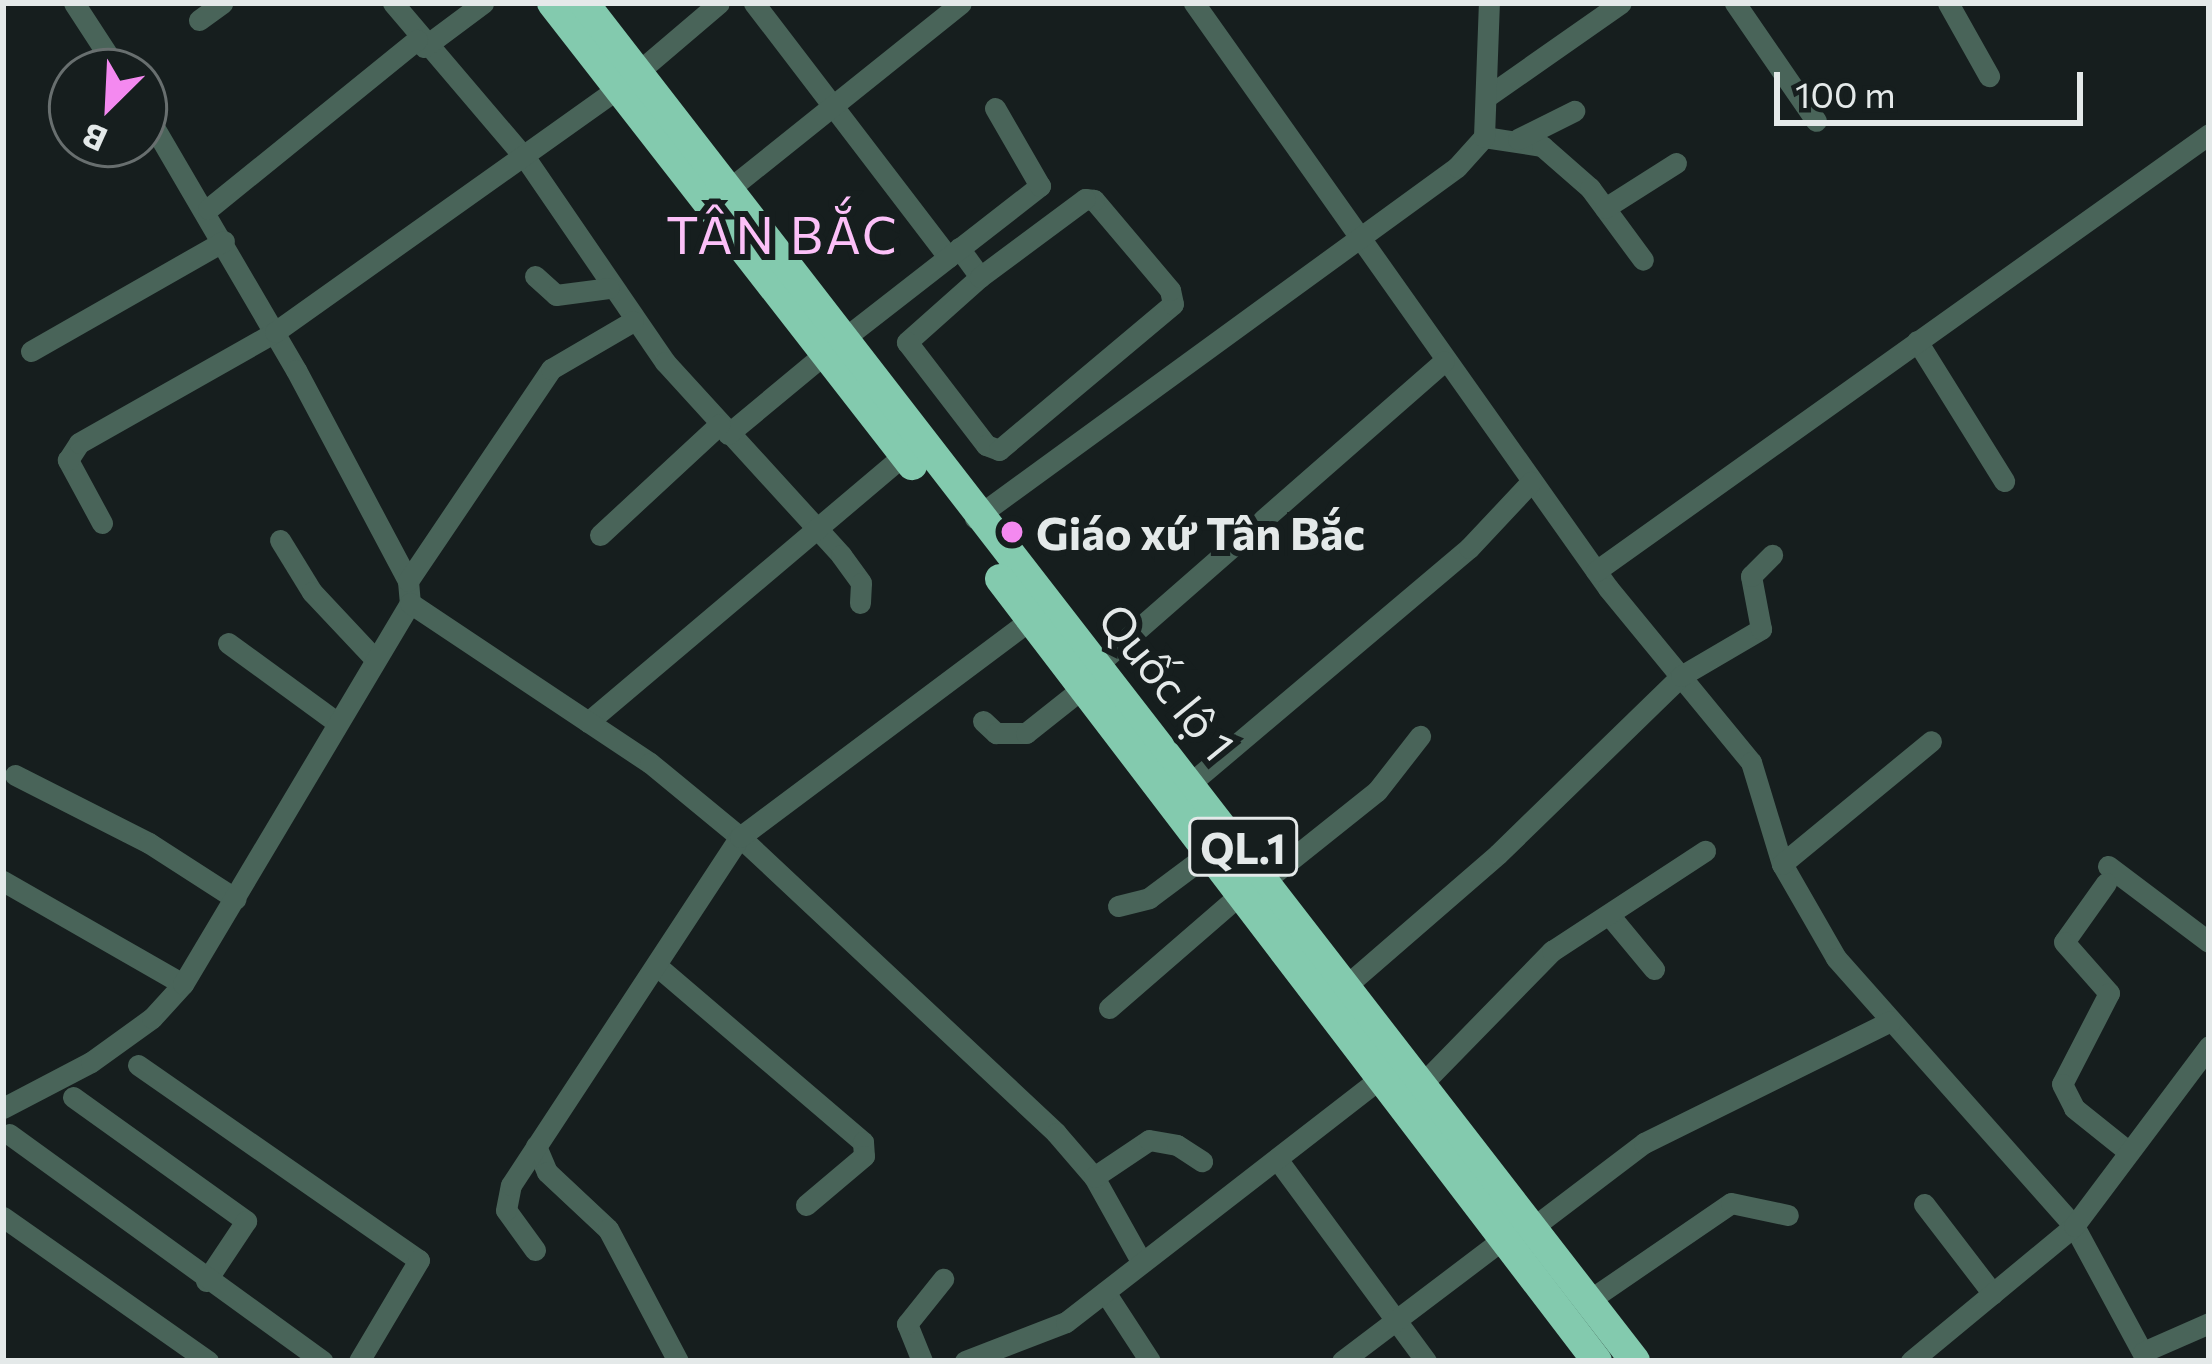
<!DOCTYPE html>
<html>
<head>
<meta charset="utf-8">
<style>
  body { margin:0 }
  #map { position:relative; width:2212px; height:1364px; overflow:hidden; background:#161e1e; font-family:Commissioner,sans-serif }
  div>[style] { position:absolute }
  .minor>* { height:21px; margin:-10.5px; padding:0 10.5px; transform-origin:10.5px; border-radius:10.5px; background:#496459 }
  .highway>* { height:30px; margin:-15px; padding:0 15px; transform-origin:15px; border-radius:15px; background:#83caae }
  .dots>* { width:33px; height:33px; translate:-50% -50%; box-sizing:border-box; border:6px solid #161e1e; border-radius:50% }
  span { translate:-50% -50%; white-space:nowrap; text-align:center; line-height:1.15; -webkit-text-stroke:12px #161e1e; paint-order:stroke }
  .shield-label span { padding:3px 9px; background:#161e1e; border:3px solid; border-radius:9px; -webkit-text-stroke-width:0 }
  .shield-label { font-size:42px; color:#e4e9e9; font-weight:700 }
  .poi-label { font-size:45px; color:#e4e9e9; font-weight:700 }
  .left { translate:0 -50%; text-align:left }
  .street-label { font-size:45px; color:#e4e9e9 }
  .quarter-label { font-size:51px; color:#fcc0f8; letter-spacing:3px }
  .frame { position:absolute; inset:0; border:6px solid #e4e9e9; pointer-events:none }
  .north { position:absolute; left:48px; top:48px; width:120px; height:120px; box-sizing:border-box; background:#161e1e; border:3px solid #686f6f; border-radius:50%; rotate:204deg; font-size:33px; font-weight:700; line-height:48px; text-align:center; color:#e4e9e9 }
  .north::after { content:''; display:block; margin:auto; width:42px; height:54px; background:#f489f0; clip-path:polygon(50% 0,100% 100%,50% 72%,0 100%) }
  .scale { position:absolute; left:1774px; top:72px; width:309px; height:54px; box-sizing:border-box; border:6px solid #e4e9e9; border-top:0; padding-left:15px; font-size:36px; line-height:42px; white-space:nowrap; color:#e4e9e9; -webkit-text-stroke:9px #161e1e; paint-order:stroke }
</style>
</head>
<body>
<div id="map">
  <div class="minor">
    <div style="left:74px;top:3px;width:82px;rotate:56.9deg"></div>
    <div style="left:393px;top:3px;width:205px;rotate:49.6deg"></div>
    <div style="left:526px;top:159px;width:246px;rotate:55.6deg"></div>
    <div style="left:665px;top:362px;width:261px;rotate:47.6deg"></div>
    <div style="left:841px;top:555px;width:34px;rotate:54deg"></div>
    <div style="left:861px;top:583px;width:20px;rotate:93deg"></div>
    <div style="left:754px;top:3px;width:320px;rotate:52.6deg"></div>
    <div style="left:1194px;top:3px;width:717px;rotate:54.71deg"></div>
    <div style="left:1608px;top:588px;width:225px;rotate:50.6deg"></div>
    <div style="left:1751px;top:762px;width:107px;rotate:73.1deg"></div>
    <div style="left:1782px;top:864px;width:108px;rotate:60.1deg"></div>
    <div style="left:1836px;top:958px;width:358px;rotate:48.4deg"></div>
    <div style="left:2074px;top:1226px;width:153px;rotate:61.6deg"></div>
    <div style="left:1735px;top:3px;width:143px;rotate:55.5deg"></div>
    <div style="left:1948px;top:3px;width:84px;rotate:60.7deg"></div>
    <div style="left:199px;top:20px;width:29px;rotate:-36deg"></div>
    <div style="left:424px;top:47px;width:74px;rotate:-36.7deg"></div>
    <div style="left:638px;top:72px;width:106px;rotate:-40.4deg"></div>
    <div style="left:1488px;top:96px;width:162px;rotate:-35deg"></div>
    <div style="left:144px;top:110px;width:301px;rotate:59.7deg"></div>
    <div style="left:296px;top:370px;width:239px;rotate:62deg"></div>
    <div style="left:408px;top:581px;width:22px;rotate:85deg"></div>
    <div style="left:1484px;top:137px;width:59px;rotate:8.8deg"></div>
    <div style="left:1542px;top:146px;width:64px;rotate:41.2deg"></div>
    <div style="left:1590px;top:188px;width:89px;rotate:53.6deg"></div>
    <div style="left:1518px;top:139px;width:63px;rotate:-26.6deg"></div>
    <div style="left:729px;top:189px;width:297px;rotate:-38.7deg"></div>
    <div style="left:1605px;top:208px;width:84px;rotate:-32.4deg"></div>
    <div style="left:208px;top:209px;width:269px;rotate:-39deg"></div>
    <div style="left:959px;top:248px;width:36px;rotate:54deg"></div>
    <div style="left:980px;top:277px;width:98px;rotate:138.3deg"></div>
    <div style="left:907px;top:342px;width:130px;rotate:52.5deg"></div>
    <div style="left:986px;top:445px;width:14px;rotate:21deg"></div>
    <div style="left:999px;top:450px;width:227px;rotate:-40deg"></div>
    <div style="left:1173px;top:304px;width:14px;rotate:-102deg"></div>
    <div style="left:1170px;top:290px;width:118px;rotate:-130.2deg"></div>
    <div style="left:1094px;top:200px;width:9px;rotate:-174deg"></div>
    <div style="left:1085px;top:199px;width:131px;rotate:143.4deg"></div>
    <div style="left:535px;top:276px;width:28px;rotate:42deg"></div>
    <div style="left:556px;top:295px;width:53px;rotate:-7.5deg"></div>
    <div style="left:842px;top:340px;width:251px;rotate:-37.9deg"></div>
    <div style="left:1040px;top:186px;width:90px;rotate:-120deg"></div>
    <div style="left:1917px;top:341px;width:165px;rotate:58.1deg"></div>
    <div style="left:31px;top:351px;width:222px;rotate:-29.7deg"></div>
    <div style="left:728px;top:434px;width:122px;rotate:-39.7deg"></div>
    <div style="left:975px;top:518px;width:596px;rotate:-36.06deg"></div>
    <div style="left:1457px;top:167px;width:40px;rotate:-48deg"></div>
    <div style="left:1484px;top:137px;width:134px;rotate:-87.9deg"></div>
    <div style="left:102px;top:523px;width:72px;rotate:-118.4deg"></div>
    <div style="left:68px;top:460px;width:20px;rotate:-57deg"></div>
    <div style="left:79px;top:443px;width:225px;rotate:-29.5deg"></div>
    <div style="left:275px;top:332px;width:421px;rotate:-35.4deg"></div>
    <div style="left:600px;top:535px;width:163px;rotate:-42.8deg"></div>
    <div style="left:280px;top:540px;width:61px;rotate:58.4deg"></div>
    <div style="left:312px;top:592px;width:88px;rotate:46.8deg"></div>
    <div style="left:1596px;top:571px;width:753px;rotate:-35.48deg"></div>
    <div style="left:408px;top:581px;width:256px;rotate:-56deg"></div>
    <div style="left:551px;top:369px;width:95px;rotate:-30.3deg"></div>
    <div style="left:228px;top:643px;width:132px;rotate:36.1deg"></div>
    <div style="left:1097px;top:665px;width:461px;rotate:-41.2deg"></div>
    <div style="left:983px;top:721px;width:18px;rotate:43deg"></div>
    <div style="left:996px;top:733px;width:30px"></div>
    <div style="left:1026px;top:733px;width:74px;rotate:-38.4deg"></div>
    <div style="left:588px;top:722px;width:414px;rotate:-40.2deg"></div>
    <div style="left:15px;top:775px;width:150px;rotate:26.9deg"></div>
    <div style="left:149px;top:843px;width:103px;rotate:32.8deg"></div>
    <div style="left:1192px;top:782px;width:363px;rotate:-40.2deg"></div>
    <div style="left:1469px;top:548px;width:91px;rotate:-46.8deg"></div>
    <div style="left:1782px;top:864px;width:193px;rotate:-39.5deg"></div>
    <div style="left:2108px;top:866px;width:126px;rotate:37deg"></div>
    <div style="left:1268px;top:878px;width:139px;rotate:-38.6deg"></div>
    <div style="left:1377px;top:791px;width:70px;rotate:-52deg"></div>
    <div style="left:3px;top:881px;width:207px;rotate:29.8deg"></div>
    <div style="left:2106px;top:883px;width:72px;rotate:125.4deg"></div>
    <div style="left:2064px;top:942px;width:68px;rotate:48.6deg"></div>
    <div style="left:2109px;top:993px;width:102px;rotate:117.3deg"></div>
    <div style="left:2062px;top:1084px;width:27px;rotate:63deg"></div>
    <div style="left:2074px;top:1108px;width:70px;rotate:38.7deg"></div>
    <div style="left:1118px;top:906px;width:32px;rotate:-14deg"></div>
    <div style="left:1149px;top:898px;width:79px;rotate:-36.7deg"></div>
    <div style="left:1610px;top:916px;width:69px;rotate:50.3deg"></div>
    <div style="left:657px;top:966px;width:271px;rotate:40.5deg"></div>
    <div style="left:863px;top:1142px;width:14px;rotate:86deg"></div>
    <div style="left:864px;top:1156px;width:76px;rotate:139.8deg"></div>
    <div style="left:1348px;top:984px;width:198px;rotate:-40.9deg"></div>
    <div style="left:1498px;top:854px;width:255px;rotate:-44.2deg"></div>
    <div style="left:1681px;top:676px;width:93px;rotate:-30.4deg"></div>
    <div style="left:1761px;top:629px;width:54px;rotate:-100.7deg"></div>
    <div style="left:1751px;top:576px;width:30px;rotate:-45deg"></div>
    <div style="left:1109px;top:1008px;width:177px;rotate:-40.9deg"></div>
    <div style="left:138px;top:1065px;width:342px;rotate:34.8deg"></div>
    <div style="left:419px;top:1260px;width:117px;rotate:120.7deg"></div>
    <div style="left:1423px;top:1083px;width:185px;rotate:-45.7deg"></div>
    <div style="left:1552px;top:951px;width:183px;rotate:-33.2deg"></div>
    <div style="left:73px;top:1097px;width:213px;rotate:35.6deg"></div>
    <div style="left:246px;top:1221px;width:72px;rotate:123.7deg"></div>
    <div style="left:3px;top:1108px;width:99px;rotate:-27.6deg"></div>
    <div style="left:91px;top:1062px;width:75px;rotate:-35.8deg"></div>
    <div style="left:152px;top:1018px;width:46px;rotate:-47.6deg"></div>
    <div style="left:183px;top:984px;width:443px;rotate:-59.2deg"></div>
    <div style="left:410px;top:603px;width:288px;rotate:33.7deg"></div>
    <div style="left:650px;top:763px;width:117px;rotate:39.4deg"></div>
    <div style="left:740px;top:837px;width:433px;rotate:43.1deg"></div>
    <div style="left:1056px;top:1133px;width:58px;rotate:49.2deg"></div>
    <div style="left:1094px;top:1177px;width:98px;rotate:60.8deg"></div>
    <div style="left:9px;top:1134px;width:387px;rotate:35.9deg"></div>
    <div style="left:536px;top:1146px;width:28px;rotate:67deg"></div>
    <div style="left:547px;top:1172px;width:83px;rotate:43.1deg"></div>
    <div style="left:608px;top:1229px;width:149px;rotate:62.1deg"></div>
    <div style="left:1277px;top:1159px;width:251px;rotate:53.6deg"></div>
    <div style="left:1094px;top:1177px;width:66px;rotate:-33.9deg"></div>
    <div style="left:1149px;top:1140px;width:28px;rotate:10deg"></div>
    <div style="left:1177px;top:1145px;width:30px;rotate:33deg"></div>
    <div style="left:1924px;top:1204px;width:113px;rotate:52.5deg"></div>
    <div style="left:3px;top:1217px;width:251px;rotate:35.1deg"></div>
    <div style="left:1532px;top:1228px;width:141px;rotate:-37.2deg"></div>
    <div style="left:1644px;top:1143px;width:275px;rotate:-26.3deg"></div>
    <div style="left:535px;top:1250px;width:49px;rotate:-125.9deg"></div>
    <div style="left:506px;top:1210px;width:25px;rotate:-79deg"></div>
    <div style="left:511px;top:1185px;width:417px;rotate:-56.7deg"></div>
    <div style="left:740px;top:837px;width:364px;rotate:-36.8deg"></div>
    <div style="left:1105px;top:1292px;width:82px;rotate:56.9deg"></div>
    <div style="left:1588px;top:1301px;width:173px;rotate:-34.4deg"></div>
    <div style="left:1731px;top:1203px;width:58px;rotate:11.9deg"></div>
    <div style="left:2143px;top:1352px;width:72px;rotate:-23.7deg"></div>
    <div style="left:922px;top:1361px;width:40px;rotate:-112deg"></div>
    <div style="left:907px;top:1324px;width:58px;rotate:-51.3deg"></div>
    <div style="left:965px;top:1361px;width:108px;rotate:-21.1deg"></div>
    <div style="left:1066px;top:1322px;width:403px;rotate:-37.8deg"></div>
    <div style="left:1342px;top:1361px;width:206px;rotate:-37.1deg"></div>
    <div style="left:1911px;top:1361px;width:212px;rotate:-39.6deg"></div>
    <div style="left:2074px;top:1226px;width:225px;rotate:-53.1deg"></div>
  </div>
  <div class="highway">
    <div style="left:552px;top:3px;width:586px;rotate:52.07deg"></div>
    <div style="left:584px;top:3px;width:1717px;rotate:52.26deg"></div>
    <div style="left:1000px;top:579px;width:984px;rotate:52.64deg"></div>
  </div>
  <div class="dots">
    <div style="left:1012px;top:532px;background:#f489f0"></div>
  </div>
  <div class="shield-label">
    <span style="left:1243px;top:847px">QL.1</span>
  </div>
  <div class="poi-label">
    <span class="left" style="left:1036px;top:532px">Giáo xứ Tân Bắc</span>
  </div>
  <div class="street-label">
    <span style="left:1168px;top:681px;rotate:51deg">Quốc lộ 1</span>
  </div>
  <div class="quarter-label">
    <span style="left:783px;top:234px">TÂN BẮC</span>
  </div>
  <div class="frame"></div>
  <div class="north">B</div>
  <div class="scale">100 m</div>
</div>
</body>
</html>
